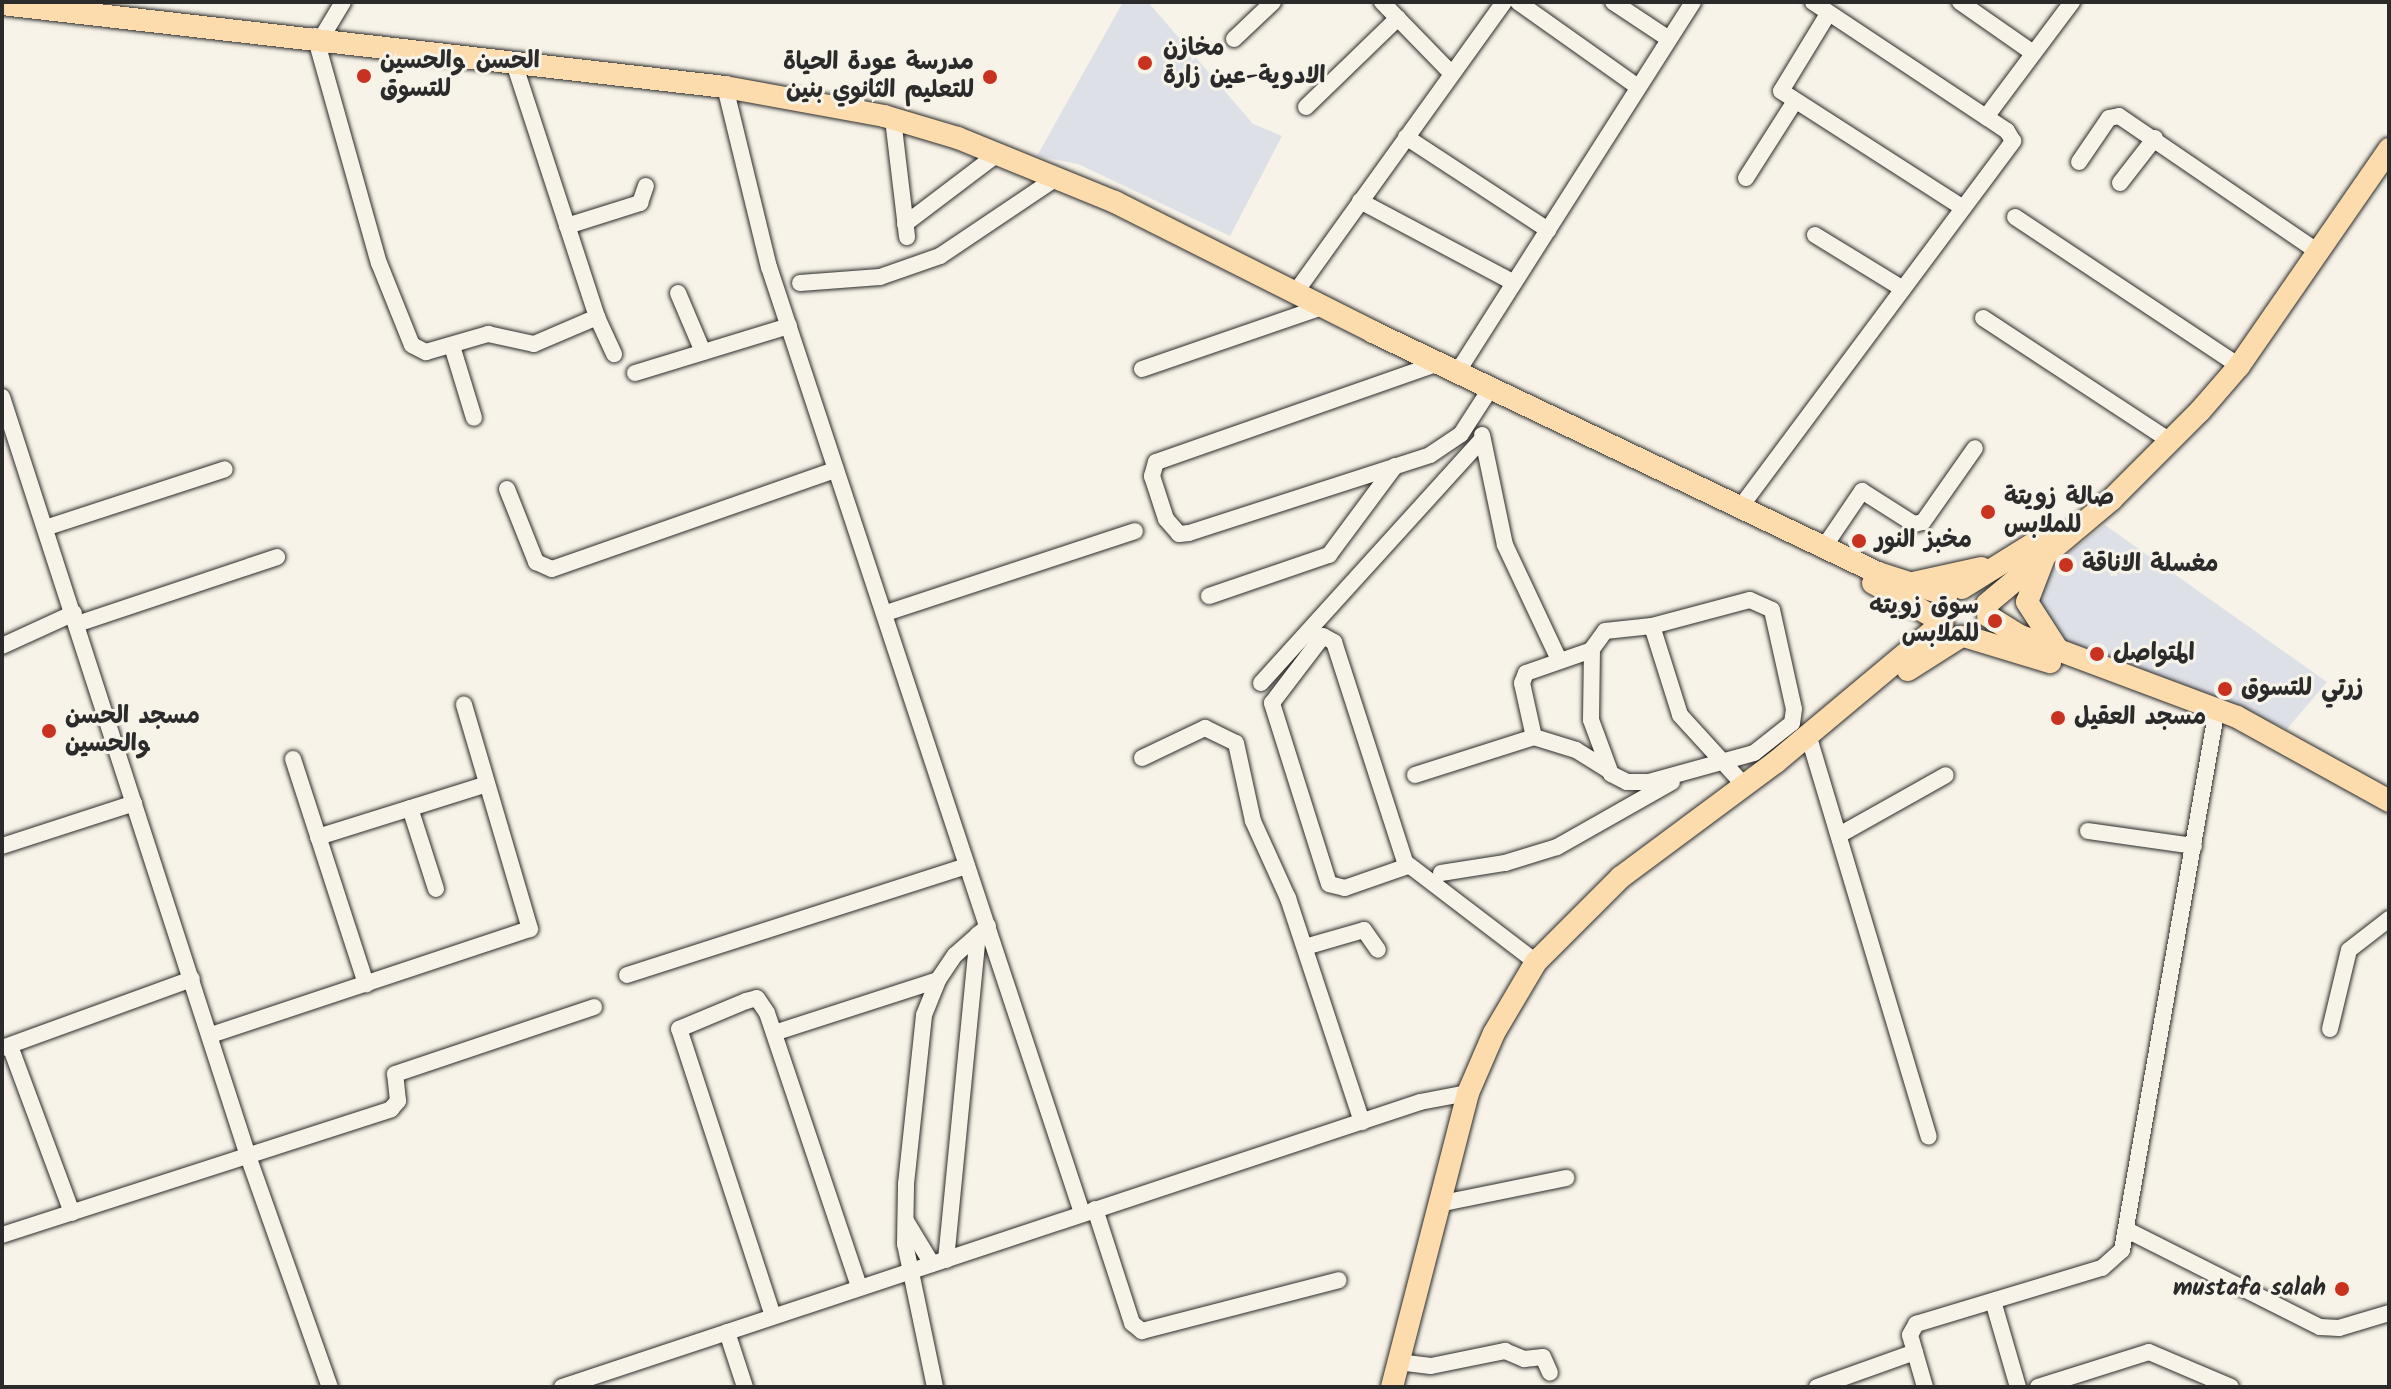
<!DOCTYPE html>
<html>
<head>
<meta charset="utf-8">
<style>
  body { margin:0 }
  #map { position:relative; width:2391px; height:1389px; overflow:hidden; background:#f7f3e8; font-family:Kalam,"Playpen Sans Arabic",sans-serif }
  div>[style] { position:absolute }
  .built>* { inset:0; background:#dde0e6 }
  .roads { filter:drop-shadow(0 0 2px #2b2b2b) drop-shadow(0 0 2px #2b2b2b) }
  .minor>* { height:16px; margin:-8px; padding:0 8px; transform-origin:8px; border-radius:8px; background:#f7f3e8 }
  .major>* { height:22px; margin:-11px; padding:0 11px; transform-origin:11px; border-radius:11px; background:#fcdcac }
  .dots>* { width:22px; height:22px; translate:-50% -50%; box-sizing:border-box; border:4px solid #f7f3e8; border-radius:50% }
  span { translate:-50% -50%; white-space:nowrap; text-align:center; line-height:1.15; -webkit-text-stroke:6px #f7f3e8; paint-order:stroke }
  .poi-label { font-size:24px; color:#2b2b2b; font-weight:700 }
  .left { translate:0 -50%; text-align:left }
  .right { translate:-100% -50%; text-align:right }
  .frame { position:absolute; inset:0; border:4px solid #2b2b2b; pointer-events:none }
</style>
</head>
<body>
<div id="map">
  <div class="built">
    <div style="clip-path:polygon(1123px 2px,1148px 2px,1253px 124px,1282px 136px,1230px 236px,1078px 164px,1037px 156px)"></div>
    <div style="clip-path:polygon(2105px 525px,2327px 682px,2287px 729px,2035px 629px,2018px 613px,2015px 598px,2024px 587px)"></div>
  </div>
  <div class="roads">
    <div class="minor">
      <div style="left:1382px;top:2px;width:98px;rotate:45.8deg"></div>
      <div style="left:1518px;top:2px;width:147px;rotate:35.3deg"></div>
      <div style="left:1613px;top:2px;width:67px;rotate:33.5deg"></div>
      <div style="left:1960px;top:2px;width:89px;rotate:34.9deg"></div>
      <div style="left:1828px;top:14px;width:90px;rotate:121.4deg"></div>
      <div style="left:1781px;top:91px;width:216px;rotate:32.7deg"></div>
      <div style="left:315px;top:36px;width:236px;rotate:74.3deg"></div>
      <div style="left:379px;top:263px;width:88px;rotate:68.1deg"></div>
      <div style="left:412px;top:345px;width:16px;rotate:27deg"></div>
      <div style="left:426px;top:352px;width:65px;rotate:-16.2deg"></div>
      <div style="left:488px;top:334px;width:47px;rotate:12.3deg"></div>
      <div style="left:534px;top:344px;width:69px;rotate:-23.2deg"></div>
      <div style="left:322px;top:37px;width:41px;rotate:-59deg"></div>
      <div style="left:1234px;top:39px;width:54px;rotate:-43.5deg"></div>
      <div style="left:514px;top:63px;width:267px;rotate:71.9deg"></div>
      <div style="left:597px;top:317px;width:41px;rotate:65.3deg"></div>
      <div style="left:725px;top:87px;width:185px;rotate:76.3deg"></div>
      <div style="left:769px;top:267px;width:996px;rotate:71.69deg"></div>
      <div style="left:1306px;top:107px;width:128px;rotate:-44.1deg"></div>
      <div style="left:1986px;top:117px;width:144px;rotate:-53.2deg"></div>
      <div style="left:893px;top:119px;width:119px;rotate:83.2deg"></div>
      <div style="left:1406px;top:137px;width:170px;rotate:33.2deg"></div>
      <div style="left:2079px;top:162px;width:53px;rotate:-55.7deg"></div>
      <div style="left:2109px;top:118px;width:10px;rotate:-11deg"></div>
      <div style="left:2119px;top:116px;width:241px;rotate:34.3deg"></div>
      <div style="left:1746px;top:178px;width:91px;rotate:-57.5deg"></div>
      <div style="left:2120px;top:183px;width:57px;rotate:-52.1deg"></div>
      <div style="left:1360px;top:201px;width:174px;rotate:28deg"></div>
      <div style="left:2015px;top:217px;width:269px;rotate:33.6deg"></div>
      <div style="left:905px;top:224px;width:119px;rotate:-37.2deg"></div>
      <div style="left:567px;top:226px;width:77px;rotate:-17.5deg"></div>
      <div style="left:640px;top:203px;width:18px;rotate:-71deg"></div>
      <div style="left:1815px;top:235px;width:103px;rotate:31.5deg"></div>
      <div style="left:800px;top:283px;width:80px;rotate:-4.3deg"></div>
      <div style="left:880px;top:277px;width:64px;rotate:-19.3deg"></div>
      <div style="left:940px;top:256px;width:143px;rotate:-33.9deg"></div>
      <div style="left:678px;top:293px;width:64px;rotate:67deg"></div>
      <div style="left:1295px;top:293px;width:358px;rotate:-54.3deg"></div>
      <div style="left:1983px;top:318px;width:226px;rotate:33.3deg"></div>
      <div style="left:452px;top:346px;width:75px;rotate:73deg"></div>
      <div style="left:1439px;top:363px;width:300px;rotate:160.7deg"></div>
      <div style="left:1156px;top:462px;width:15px;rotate:106deg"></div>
      <div style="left:1152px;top:476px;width:45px;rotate:72deg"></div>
      <div style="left:1166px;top:519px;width:20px;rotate:49deg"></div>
      <div style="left:1179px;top:534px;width:10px;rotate:-6deg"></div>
      <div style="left:1189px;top:533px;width:253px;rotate:-17.9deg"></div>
      <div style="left:1430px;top:455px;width:37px;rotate:-34deg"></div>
      <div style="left:1461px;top:434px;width:57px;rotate:-57.1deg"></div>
      <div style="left:1142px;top:369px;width:190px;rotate:-19deg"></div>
      <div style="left:1458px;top:371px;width:437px;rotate:-57.5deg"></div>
      <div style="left:635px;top:373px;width:161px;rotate:-17deg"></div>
      <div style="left:2px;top:397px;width:798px;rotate:72.04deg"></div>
      <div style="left:248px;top:1156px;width:245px;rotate:70.5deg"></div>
      <div style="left:1482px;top:435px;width:112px;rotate:78.2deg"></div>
      <div style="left:1505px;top:545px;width:127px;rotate:64.8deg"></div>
      <div style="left:507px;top:489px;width:79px;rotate:68.3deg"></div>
      <div style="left:536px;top:562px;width:17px;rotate:24deg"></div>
      <div style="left:552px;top:569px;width:300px;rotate:-19.3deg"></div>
      <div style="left:1742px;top:505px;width:454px;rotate:-53.3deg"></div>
      <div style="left:2013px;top:141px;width:12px;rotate:-121deg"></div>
      <div style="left:2007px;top:131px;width:233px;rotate:-146.4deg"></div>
      <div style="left:45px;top:528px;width:189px;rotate:-18.1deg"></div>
      <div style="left:1824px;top:547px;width:68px;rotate:-55.8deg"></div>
      <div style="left:1862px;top:491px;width:62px;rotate:32.4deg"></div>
      <div style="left:1914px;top:524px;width:9px;rotate:-13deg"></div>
      <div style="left:1923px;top:522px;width:90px;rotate:-54.9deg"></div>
      <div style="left:1209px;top:596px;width:127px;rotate:-18.9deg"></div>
      <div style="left:1329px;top:555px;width:111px;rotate:-53.4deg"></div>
      <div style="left:1750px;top:600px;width:24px;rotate:24deg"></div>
      <div style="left:1772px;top:610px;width:101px;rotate:77.5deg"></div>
      <div style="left:1794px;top:709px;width:14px;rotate:98deg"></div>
      <div style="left:1792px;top:723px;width:48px;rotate:141.7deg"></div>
      <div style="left:1754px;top:753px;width:109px;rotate:164.6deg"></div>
      <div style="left:1649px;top:782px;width:22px;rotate:180deg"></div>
      <div style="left:1627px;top:782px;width:18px;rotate:-153deg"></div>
      <div style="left:1611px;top:774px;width:58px;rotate:-110.3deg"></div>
      <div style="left:1591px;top:720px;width:71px;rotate:-89.2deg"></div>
      <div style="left:1592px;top:649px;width:22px;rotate:-54deg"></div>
      <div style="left:1605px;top:631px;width:47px;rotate:-6.1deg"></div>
      <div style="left:1652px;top:626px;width:101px;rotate:-14.9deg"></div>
      <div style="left:886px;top:613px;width:262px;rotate:-18.2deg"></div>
      <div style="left:77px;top:624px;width:211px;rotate:-18.5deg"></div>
      <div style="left:1652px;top:626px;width:93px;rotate:72.5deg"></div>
      <div style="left:1680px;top:715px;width:95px;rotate:47.6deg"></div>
      <div style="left:2px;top:646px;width:79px;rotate:-24.6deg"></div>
      <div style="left:1592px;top:650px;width:70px;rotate:160.8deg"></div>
      <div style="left:1526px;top:673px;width:11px;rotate:112deg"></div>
      <div style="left:1522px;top:683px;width:55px;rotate:77.5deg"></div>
      <div style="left:1534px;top:737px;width:44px;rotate:17.2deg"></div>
      <div style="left:1576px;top:750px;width:36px;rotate:32deg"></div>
      <div style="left:1261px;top:683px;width:329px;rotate:-47.8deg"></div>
      <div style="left:1810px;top:741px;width:413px;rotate:73.3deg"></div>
      <div style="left:1142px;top:758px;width:70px;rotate:-25.5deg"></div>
      <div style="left:1205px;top:728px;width:34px;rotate:26deg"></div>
      <div style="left:1236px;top:743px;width:80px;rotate:77.7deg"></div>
      <div style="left:1253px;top:821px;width:85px;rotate:65.6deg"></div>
      <div style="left:1288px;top:898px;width:236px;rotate:71.7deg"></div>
      <div style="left:293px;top:759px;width:237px;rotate:72deg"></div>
      <div style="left:1415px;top:775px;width:125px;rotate:-17.7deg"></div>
      <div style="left:410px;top:808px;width:85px;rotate:72.2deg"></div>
      <div style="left:2088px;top:831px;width:107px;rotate:8.1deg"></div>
      <div style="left:1841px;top:834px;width:120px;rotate:-29.3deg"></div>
      <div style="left:318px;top:837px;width:177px;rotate:-17.4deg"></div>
      <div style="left:2px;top:846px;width:139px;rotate:-18deg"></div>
      <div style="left:1408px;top:866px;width:67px;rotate:160.8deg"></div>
      <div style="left:1345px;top:888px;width:16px;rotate:-166deg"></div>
      <div style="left:1329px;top:884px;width:190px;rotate:-107.5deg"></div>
      <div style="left:1272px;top:703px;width:84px;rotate:-52.7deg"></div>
      <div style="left:1323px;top:636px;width:13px;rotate:29deg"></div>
      <div style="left:1334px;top:642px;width:231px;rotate:72.1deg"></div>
      <div style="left:1405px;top:862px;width:165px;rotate:37.4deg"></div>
      <div style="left:1441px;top:873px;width:65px;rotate:-8.9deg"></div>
      <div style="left:1505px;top:863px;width:54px;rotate:-17.1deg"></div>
      <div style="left:1557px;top:847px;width:132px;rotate:-29.5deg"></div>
      <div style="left:1305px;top:947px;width:61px;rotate:-16.1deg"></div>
      <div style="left:1364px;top:930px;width:24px;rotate:55deg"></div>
      <div style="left:627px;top:975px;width:357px;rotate:-17.8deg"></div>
      <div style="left:2330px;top:1029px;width:81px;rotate:-76.5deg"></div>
      <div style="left:2349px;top:950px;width:51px;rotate:-37.8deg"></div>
      <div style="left:774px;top:1033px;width:172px;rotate:-17.9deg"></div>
      <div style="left:211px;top:1035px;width:336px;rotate:-18.4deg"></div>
      <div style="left:530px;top:929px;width:234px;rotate:-106.4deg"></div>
      <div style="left:10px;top:1046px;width:178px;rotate:69.6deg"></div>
      <div style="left:2px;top:1048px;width:202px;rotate:-20deg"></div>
      <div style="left:1438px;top:1204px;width:131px;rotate:-11.5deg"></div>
      <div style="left:1095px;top:1209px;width:120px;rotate:72deg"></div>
      <div style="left:1132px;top:1323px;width:13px;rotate:39deg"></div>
      <div style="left:1142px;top:1331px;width:203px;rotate:-14.5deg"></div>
      <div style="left:906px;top:1221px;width:50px;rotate:58.8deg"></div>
      <div style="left:2127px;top:1230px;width:216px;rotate:26.7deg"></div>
      <div style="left:2320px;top:1327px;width:19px;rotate:3deg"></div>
      <div style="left:2339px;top:1328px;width:52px;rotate:-16.7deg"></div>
      <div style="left:2px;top:1235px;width:409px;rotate:-17.9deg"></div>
      <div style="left:391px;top:1109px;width:11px;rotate:-49deg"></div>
      <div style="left:398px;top:1101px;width:27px;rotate:-96deg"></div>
      <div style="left:395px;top:1074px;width:210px;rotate:-18.6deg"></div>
      <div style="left:946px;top:1260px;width:327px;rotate:-84.4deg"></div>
      <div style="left:1993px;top:1301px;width:90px;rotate:73.8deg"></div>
      <div style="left:773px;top:1316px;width:302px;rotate:-108.1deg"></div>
      <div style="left:679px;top:1029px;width:73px;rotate:-22.7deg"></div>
      <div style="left:746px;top:1001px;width:11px;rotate:-15deg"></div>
      <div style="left:757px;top:998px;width:18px;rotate:56deg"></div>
      <div style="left:767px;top:1013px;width:289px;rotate:71.4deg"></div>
      <div style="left:727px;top:1332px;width:58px;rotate:71.9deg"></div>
      <div style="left:1398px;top:1362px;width:33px;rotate:7deg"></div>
      <div style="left:1431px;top:1366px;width:76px;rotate:-11.5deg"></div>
      <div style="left:1505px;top:1351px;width:21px;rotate:23deg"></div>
      <div style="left:1524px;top:1359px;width:19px;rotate:-6deg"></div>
      <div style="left:1543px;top:1357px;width:17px;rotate:66deg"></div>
      <div style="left:562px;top:1387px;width:904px;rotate:-18.37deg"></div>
      <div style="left:1420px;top:1102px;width:49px;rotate:-10.6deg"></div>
      <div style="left:935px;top:1387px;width:146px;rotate:-101.8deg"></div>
      <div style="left:905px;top:1244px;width:60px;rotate:-89deg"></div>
      <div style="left:906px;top:1184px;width:170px;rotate:-83.9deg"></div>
      <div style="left:924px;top:1015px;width:38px;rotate:-68deg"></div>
      <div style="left:938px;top:980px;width:30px;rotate:-56deg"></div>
      <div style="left:955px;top:955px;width:44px;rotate:-41.3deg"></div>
      <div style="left:1817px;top:1387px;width:104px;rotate:-19.7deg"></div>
      <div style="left:1925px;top:1387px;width:54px;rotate:-106.1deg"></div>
      <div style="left:1910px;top:1335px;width:13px;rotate:-61deg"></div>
      <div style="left:1916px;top:1324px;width:194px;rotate:-16.8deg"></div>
      <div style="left:2102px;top:1268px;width:27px;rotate:-42deg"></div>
      <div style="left:2122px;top:1250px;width:538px;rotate:-80.05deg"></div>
      <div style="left:2038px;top:1387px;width:116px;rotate:-17.5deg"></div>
      <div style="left:2149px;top:1352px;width:89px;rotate:23.1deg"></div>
    </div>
    <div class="major">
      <div style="left:2px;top:4px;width:728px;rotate:6.55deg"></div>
      <div style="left:725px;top:87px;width:162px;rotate:10.3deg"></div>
      <div style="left:884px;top:116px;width:77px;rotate:16.6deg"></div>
      <div style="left:958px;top:138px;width:170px;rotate:22.2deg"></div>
      <div style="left:1115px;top:202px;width:289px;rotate:26.7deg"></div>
      <div style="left:1373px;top:332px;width:560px;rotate:25.51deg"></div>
      <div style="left:1878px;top:573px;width:72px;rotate:17.7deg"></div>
      <div style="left:2044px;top:558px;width:47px;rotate:111.1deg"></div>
      <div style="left:2027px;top:602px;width:57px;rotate:57.1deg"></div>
      <div style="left:1873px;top:583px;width:78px;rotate:29.2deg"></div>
      <div style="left:1913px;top:583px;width:70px;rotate:-12.4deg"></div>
      <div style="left:1962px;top:588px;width:97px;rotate:-31.9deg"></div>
      <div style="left:1987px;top:604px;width:163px;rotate:-40deg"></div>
      <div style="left:2112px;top:499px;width:124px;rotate:-45deg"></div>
      <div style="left:2200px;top:411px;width:60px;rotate:-49.1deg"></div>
      <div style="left:2239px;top:366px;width:264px;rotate:-55.3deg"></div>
      <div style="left:1988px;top:616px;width:36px;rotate:32deg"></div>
      <div style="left:2018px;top:635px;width:234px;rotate:20.5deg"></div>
      <div style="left:2237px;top:717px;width:174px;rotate:28.9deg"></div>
      <div style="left:1967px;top:637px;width:87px;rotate:16.8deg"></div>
      <div style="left:1908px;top:670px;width:62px;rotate:-32.4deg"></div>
      <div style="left:1392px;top:1387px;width:304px;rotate:-75.5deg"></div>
      <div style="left:1468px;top:1093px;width:65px;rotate:-66.6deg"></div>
      <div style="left:1494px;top:1033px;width:82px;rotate:-59.4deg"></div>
      <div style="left:1536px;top:962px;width:120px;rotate:-45deg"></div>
      <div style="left:1621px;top:877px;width:193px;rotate:-36.6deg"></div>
      <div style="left:1776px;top:762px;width:217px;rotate:-39.9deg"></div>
    </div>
  </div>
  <div class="dots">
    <div style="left:1145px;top:63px;background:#c8321e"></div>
    <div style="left:364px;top:76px;background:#c8321e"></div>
    <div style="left:990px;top:77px;background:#c8321e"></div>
    <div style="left:1988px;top:512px;background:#c8321e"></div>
    <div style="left:1859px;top:541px;background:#c8321e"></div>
    <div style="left:2066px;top:565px;background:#c8321e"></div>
    <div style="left:1995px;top:621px;background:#c8321e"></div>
    <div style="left:2097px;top:654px;background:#c8321e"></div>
    <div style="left:2225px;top:689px;background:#c8321e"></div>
    <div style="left:2058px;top:718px;background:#c8321e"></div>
    <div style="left:49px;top:731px;background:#c8321e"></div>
    <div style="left:2342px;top:1289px;background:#c8321e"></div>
  </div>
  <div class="poi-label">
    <span class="left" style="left:1163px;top:63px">مخازن<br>الادوية-عين زارة</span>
    <span class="left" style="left:380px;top:76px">الحسن والحسين<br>للتسوق</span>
    <span class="right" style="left:974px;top:77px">مدرسة عودة الحياة<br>للتعليم الثانوي بنين</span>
    <span class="left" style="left:2004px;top:512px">صالة زويتة<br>للملابس</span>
    <span class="left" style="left:1875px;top:541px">مخبز النور</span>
    <span class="left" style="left:2082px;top:565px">مغسلة الاناقة</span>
    <span class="right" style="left:1979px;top:621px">سوق زويته<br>للملابس</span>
    <span class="left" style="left:2113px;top:654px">المتواصل</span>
    <span class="left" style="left:2241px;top:689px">زرتي للتسوق</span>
    <span class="left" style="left:65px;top:731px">مسجد الحسن<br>والحسين</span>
    <span class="left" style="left:2074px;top:718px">مسجد العقيل</span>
    <span class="right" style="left:2326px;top:1289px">mustafa salah</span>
  </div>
  <div class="frame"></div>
</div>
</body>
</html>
